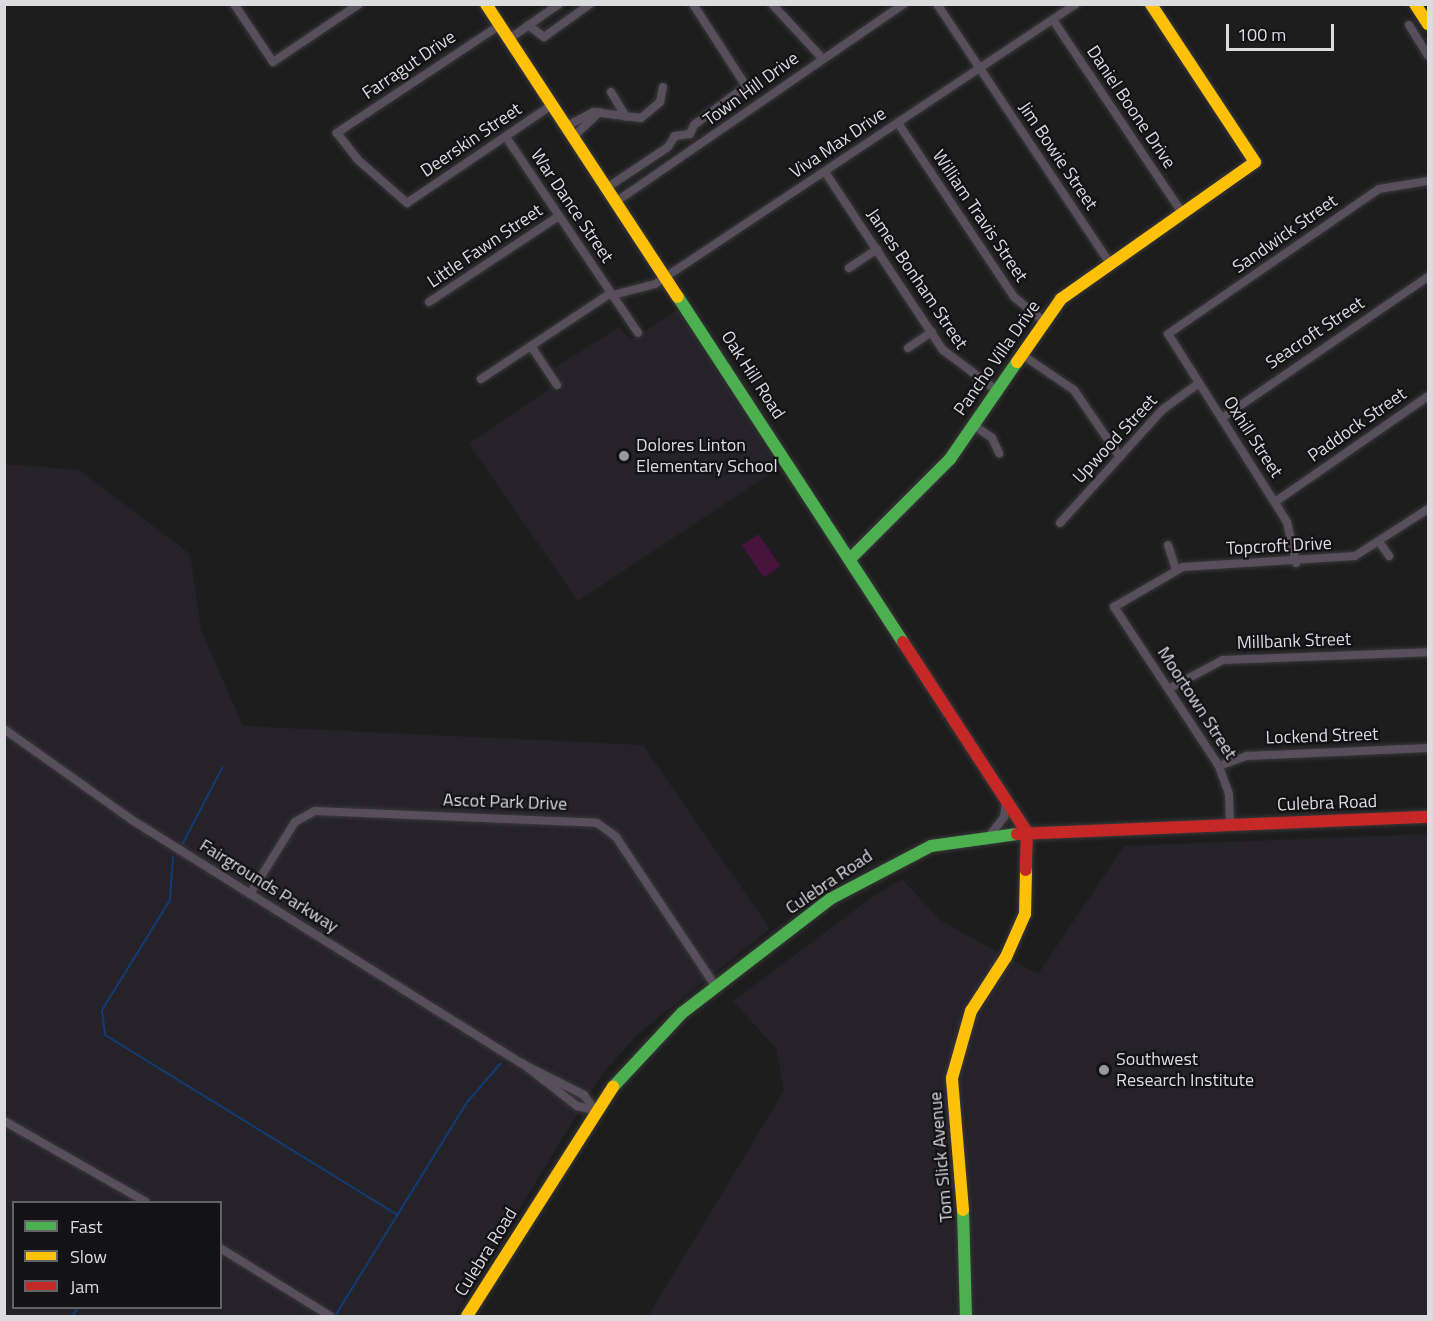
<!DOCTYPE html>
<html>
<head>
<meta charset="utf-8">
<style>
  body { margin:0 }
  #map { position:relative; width:1433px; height:1321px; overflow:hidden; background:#1d1d1e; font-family:"Titillium Web",sans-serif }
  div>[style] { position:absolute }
  .built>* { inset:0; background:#25222a }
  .green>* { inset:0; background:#46133d; transform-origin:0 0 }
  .stream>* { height:2px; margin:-1px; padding:0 1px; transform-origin:1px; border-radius:1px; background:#113b74 }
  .roads { filter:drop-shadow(0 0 2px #383839) drop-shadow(0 0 2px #383839) }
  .street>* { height:8px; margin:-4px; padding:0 4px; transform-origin:4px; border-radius:4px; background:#594f5c }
  .fast>* { height:12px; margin:-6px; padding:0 6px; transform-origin:6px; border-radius:6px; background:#4caf50 }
  .slow>* { height:12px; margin:-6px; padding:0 6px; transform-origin:6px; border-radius:6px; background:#ffc107 }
  .jam>* { height:12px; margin:-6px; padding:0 6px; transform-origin:6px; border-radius:6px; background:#c62828 }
  .dots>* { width:16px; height:16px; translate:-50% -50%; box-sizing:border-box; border:3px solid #131316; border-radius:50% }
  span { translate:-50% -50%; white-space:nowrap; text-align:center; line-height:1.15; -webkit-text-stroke:4.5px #131316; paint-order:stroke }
  .street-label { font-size:18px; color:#dcdbde }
  .poi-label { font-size:18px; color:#dcdbde }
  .left { translate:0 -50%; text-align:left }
  .frame { position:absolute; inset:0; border:6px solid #dcdbde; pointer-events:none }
  .legend { position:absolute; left:12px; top:1201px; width:210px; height:108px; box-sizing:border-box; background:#131316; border:2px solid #636366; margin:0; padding:8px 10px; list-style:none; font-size:18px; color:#dcdbde }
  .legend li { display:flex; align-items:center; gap:12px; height:30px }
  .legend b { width:30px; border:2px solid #636366 }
  .scale { position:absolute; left:1226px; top:24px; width:108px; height:27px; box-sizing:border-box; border:3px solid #dcdbde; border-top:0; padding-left:8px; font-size:18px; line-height:21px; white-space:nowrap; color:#dcdbde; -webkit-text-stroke:4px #131316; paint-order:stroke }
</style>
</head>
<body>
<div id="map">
  <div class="built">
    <div style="clip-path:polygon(677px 310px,779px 468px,578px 601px,469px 444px,562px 380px,554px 368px,619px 327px,631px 340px)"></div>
    <div style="clip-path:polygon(evenodd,4px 464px,79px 470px,190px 554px,201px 630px,243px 726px,643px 745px,770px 929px,638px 1034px,602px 1074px,454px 1316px,5px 1316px,4px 464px,14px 1202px,220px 1202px,220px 1308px,14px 1308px,14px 1202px)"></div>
    <div style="clip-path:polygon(1428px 834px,1428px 1316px,648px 1316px,784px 1091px,776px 1048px,733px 1001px,874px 896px,902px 879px,941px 921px,1038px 974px,1124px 846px)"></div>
  </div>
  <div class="green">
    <div style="left:758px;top:534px;width:39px;height:20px;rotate:55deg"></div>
  </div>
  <div class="stream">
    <div style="left:183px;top:843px;width:85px;rotate:-62.5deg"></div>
    <div style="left:173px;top:857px;width:43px;rotate:94deg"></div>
    <div style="left:170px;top:900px;width:129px;rotate:121.7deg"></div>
    <div style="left:102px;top:1010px;width:25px;rotate:83deg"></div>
    <div style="left:105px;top:1035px;width:344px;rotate:31.6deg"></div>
    <div style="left:72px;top:1316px;width:10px;rotate:-53deg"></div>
    <div style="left:335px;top:1316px;width:253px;rotate:-58.3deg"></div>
    <div style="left:468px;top:1101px;width:50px;rotate:-49deg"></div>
  </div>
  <div class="roads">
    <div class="street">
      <div style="left:234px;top:4px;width:70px;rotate:56.1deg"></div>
      <div style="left:273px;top:62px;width:104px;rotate:-34deg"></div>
      <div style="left:772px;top:4px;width:74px;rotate:47.2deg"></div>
      <div style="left:937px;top:4px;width:310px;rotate:56.3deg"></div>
      <div style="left:1053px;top:20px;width:232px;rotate:56.2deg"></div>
      <div style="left:500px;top:25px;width:196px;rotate:146.5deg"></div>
      <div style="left:337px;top:133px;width:33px;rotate:52deg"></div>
      <div style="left:357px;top:159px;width:67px;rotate:41.3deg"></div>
      <div style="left:407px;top:203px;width:176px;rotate:-34.1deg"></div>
      <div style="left:528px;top:25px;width:20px;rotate:37deg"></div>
      <div style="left:544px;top:37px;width:57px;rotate:-35.7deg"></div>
      <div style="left:1409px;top:25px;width:36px;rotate:58deg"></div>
      <div style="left:509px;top:39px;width:61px;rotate:-35deg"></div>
      <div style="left:611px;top:92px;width:29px;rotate:59deg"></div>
      <div style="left:898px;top:123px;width:209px;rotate:56.3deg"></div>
      <div style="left:1014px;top:297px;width:36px;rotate:39deg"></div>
      <div style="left:567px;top:126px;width:30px;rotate:-28deg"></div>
      <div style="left:593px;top:112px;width:48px;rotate:7.1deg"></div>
      <div style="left:641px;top:118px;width:25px;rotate:-40deg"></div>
      <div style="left:660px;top:102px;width:15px;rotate:-79deg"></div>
      <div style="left:574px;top:136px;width:35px;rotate:-43deg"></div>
      <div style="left:506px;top:137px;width:236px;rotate:56deg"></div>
      <div style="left:825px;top:172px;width:214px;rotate:56.5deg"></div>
      <div style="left:943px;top:350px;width:66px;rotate:37deg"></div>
      <div style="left:608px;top:187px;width:72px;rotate:-33.7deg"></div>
      <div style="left:668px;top:147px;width:13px;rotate:-58deg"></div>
      <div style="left:675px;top:136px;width:15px;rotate:-8deg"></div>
      <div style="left:690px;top:134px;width:10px;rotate:-66deg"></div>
      <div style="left:694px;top:125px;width:65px;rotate:-36.9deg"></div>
      <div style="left:746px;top:86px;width:98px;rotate:-122.9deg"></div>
      <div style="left:617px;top:201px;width:348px;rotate:-34.5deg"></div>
      <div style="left:849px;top:268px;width:34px;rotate:-34deg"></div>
      <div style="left:613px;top:295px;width:43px;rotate:-14.7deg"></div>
      <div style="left:655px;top:284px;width:506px;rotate:-33.63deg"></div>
      <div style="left:429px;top:302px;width:156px;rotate:-33.5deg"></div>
      <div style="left:531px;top:346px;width:47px;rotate:56.3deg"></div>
      <div style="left:908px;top:348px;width:29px;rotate:-34deg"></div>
      <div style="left:1021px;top:354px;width:64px;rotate:34.2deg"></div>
      <div style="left:1074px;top:390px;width:81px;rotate:55.5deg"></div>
      <div style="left:481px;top:379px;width:156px;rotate:-33.5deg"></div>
      <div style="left:1222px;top:418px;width:250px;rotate:-34.4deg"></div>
      <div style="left:973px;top:425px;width:23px;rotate:34deg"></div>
      <div style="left:992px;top:438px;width:17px;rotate:65deg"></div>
      <div style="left:1275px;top:502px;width:186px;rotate:-34.7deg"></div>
      <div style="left:1060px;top:523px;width:152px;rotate:-47.9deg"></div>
      <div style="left:1162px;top:410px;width:46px;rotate:-36.1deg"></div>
      <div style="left:1380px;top:543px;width:16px;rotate:55deg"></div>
      <div style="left:1168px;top:545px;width:25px;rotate:72deg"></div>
      <div style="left:1296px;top:563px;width:42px;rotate:-102.4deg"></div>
      <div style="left:1287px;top:522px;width:222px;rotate:-122.3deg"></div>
      <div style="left:1168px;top:334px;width:256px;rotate:-34.5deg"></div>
      <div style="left:1379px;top:189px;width:50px;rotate:-9.3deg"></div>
      <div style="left:1168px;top:689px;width:62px;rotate:-27.8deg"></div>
      <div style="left:1223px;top:660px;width:205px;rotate:-2.2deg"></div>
      <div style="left:4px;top:729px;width:157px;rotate:35.4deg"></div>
      <div style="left:132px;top:820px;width:459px;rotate:32deg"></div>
      <div style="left:521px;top:1063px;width:71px;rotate:26.9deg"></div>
      <div style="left:584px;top:1095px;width:19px;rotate:54deg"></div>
      <div style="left:1219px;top:766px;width:30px;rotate:-20deg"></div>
      <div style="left:1247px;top:756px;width:181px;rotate:-2.5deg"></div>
      <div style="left:1230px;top:824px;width:30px;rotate:-92deg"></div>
      <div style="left:1229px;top:794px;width:30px;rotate:-110deg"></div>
      <div style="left:1219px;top:766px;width:191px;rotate:-123.4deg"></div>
      <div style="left:1114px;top:607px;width:80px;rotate:-30.1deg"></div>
      <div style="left:1183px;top:567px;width:172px;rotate:-3.7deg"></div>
      <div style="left:1355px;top:556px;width:87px;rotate:-32.8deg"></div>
      <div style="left:990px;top:835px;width:23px;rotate:-52deg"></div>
      <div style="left:1004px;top:817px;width:16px;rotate:-83deg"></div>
      <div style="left:250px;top:894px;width:85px;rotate:-58deg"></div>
      <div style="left:295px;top:822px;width:23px;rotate:-29deg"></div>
      <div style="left:315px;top:811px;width:282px;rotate:2.4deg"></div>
      <div style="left:597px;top:823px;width:24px;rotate:36deg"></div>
      <div style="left:616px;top:837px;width:180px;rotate:56.3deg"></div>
      <div style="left:522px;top:1063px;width:70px;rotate:38deg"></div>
      <div style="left:577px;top:1106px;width:18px;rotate:13deg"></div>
      <div style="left:4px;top:1121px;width:163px;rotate:29.7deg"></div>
      <div style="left:220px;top:1248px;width:129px;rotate:31.7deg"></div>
    </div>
    <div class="fast">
      <div style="left:678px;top:297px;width:412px;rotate:56.9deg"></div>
      <div style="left:851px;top:558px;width:140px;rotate:-45deg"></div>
      <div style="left:950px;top:459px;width:118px;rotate:-55.4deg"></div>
      <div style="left:613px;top:1087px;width:101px;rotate:-47deg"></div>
      <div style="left:682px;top:1013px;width:187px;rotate:-37.6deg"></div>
      <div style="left:830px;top:899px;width:114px;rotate:-27.7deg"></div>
      <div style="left:931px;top:846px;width:87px;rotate:-7.9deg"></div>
      <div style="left:963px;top:1210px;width:106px;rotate:88.4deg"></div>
    </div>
    <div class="slow">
      <div style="left:486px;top:4px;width:350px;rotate:56.8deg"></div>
      <div style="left:1415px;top:4px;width:24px;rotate:57deg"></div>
      <div style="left:1017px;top:362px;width:77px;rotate:-55.1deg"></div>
      <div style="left:1061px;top:299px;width:237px;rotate:-35.2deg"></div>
      <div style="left:1255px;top:162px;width:189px;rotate:-123.4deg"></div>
      <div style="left:963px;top:1210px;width:132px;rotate:-94.8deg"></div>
      <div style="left:952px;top:1078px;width:70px;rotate:-74.2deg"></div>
      <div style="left:971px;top:1011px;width:64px;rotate:-57.1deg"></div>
      <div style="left:1006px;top:957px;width:47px;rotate:-66.2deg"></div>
      <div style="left:1025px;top:914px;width:44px;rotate:-88.7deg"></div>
      <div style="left:467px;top:1316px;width:272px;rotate:-57.5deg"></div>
    </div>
    <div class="jam">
      <div style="left:903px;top:642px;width:227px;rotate:56.9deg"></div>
      <div style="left:1027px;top:832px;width:38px;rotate:92deg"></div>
      <div style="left:1017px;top:834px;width:411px;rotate:-2.4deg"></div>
    </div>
  </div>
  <div class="dots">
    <div style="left:624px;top:456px;background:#99989b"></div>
    <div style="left:1104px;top:1070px;background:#99989b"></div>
  </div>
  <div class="street-label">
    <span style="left:409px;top:65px;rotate:-34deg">Farragut Drive</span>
    <span style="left:751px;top:89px;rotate:-36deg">Town Hill Drive</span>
    <span style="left:1131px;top:107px;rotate:56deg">Daniel Boone Drive</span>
    <span style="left:471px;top:140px;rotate:-34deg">Deerskin Street</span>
    <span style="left:838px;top:143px;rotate:-34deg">Viva Max Drive</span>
    <span style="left:1058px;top:156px;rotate:56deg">Jim Bowie Street</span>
    <span style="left:572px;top:206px;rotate:56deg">War Dance Street</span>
    <span style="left:980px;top:216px;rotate:56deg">William Travis Street</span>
    <span style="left:1285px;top:234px;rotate:-35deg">Sandwick Street</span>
    <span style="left:485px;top:246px;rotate:-34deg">Little Fawn Street</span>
    <span style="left:917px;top:279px;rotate:56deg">James Bonham Street</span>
    <span style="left:1315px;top:333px;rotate:-34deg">Seacroft Street</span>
    <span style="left:997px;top:358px;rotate:-55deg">Pancho Villa Drive</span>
    <span style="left:753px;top:375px;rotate:57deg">Oak Hill Road</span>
    <span style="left:1357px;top:425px;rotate:-35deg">Paddock Street</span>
    <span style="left:1253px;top:437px;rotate:57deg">Oxhill Street</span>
    <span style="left:1115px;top:439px;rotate:-47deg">Upwood Street</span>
    <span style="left:1279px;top:546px;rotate:-3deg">Topcroft Drive</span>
    <span style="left:1294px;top:641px;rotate:-2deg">Millbank Street</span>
    <span style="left:1197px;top:703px;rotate:57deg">Moortown Street</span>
    <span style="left:1322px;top:736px;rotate:-2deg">Lockend Street</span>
    <span style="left:505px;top:802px;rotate:2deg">Ascot Park Drive</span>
    <span style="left:1327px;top:803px;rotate:-2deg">Culebra Road</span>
    <span style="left:829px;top:882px;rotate:-34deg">Culebra Road</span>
    <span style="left:269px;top:886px;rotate:32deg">Fairgrounds Parkway</span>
    <span style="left:941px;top:1157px;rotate:-95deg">Tom Slick Avenue</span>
    <span style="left:486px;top:1252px;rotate:-58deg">Culebra Road</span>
  </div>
  <div class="poi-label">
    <span class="left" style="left:636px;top:456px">Dolores Linton<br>Elementary School</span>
    <span class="left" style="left:1116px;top:1070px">Southwest<br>Research Institute</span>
  </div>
  <div class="frame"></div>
  <ul class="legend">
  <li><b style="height:8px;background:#4caf50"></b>Fast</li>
  <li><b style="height:8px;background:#ffc107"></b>Slow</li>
  <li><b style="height:8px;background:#c62828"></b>Jam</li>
  </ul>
  <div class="scale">100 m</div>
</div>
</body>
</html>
